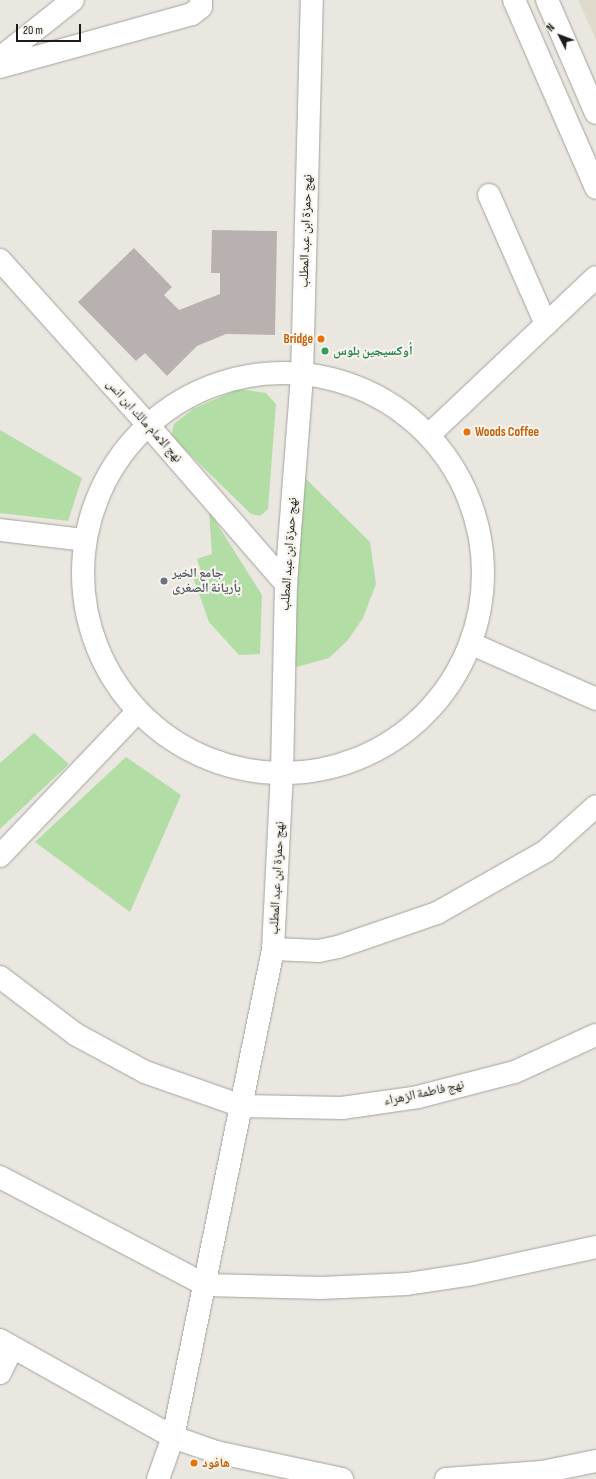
<!DOCTYPE html>
<html>
<head>
<meta charset="utf-8">
<style>
  body { margin:0 }
  #map { position:relative; width:596px; height:1479px; overflow:hidden; background:#e9e7e0; font-family:"Sofia Sans Condensed","Noto Naskh Arabic",sans-serif }
  div>[style] { position:absolute }
  .built>* { inset:0; background:#dfdacc }
  .green>* { inset:0; background:#b2dea5 }
  .building>* { inset:0; background:#b9b1af }
  .roads { filter:drop-shadow(0 0 1px #a5a29c) drop-shadow(0 0 1px #a5a29c) }
  .minor>* { height:22px; margin:-11px; padding:0 11px; transform-origin:11px; border-radius:11px; background:#fff }
  .minor>.ring { margin:-11px; padding:0; box-sizing:content-box; background:none; border:22px solid #fff; border-radius:50% }
  .dots>* { width:11px; height:11px; translate:-50% -50%; box-sizing:border-box; border:2px solid #f6f4ed; border-radius:50% }
  span { translate:-50% -50%; white-space:nowrap; text-align:center; line-height:1.15; -webkit-text-stroke:4px #f6f4ed; paint-order:stroke }
  .street-label { font-size:13px; color:#1c1b19 }
  .food-label { font-size:13px; color:#c56008; font-weight:700 }
  .right { translate:-100% -50%; text-align:right }
  .left { translate:0 -50%; text-align:left }
  .leisure-label { font-size:13px; color:#27864d; font-weight:700 }
  .worship-label { font-size:13px; color:#5b616d; font-weight:700 }
  .north { position:absolute; left:540px; top:16px; width:40px; height:40px; -webkit-text-stroke:3px #f6f4ed; paint-order:stroke; rotate:312deg; font-size:11px; font-weight:700; line-height:16px; text-align:center; color:#1c1b19 }
  .north::after { content:''; display:block; margin:auto; width:14px; height:18px; background:#1c1b19; clip-path:polygon(50% 0,100% 100%,50% 72%,0 100%) }
  .scale { position:absolute; left:16px; top:24px; width:65px; height:18px; box-sizing:border-box; border:2px solid #1c1b19; border-top:0; padding-left:5px; font-size:12px; line-height:14px; white-space:nowrap; color:#1c1b19; -webkit-text-stroke:3px #f6f4ed; paint-order:stroke }
</style>
</head>
<body>
<div id="map">
  <div class="built">
    <div style="clip-path:polygon(578px 0,596px 0,596px 40px)"></div>
  </div>
  <div class="green">
    <div style="clip-path:polygon(239px 389px,266px 393px,276px 404px,268px 509px,260px 516px,251px 514px,171px 436px,174px 424px,193px 409px)"></div>
    <div style="clip-path:polygon(0 430px,82px 478px,68px 521px,0 513px)"></div>
    <div style="clip-path:polygon(302px 475px,370px 542px,376px 584px,363px 618px,348px 640px,329px 658px,293px 668px)"></div>
    <div style="clip-path:polygon(209px 511px,262px 595px,260px 654px,239px 655px,209px 622px,192px 574px,201px 571px,197px 559px,212px 554px)"></div>
    <div style="clip-path:polygon(34px 733px,69px 764px,0 829px,0 763px)"></div>
    <div style="clip-path:polygon(126px 757px,181px 795px,130px 912px,35px 842px)"></div>
  </div>
  <div class="building">
    <div style="clip-path:polygon(212px 230px,277px 231px,275px 335px,226px 334px,197px 346px,167px 376px,145px 353px,136px 361px,78px 302px,134px 248px,172px 287px,164px 295px,179px 310px,220px 294px,220px 273px,211px 273px)"></div>
  </div>
  <div class="roads">
    <div class="minor">
      <div style="left:514px;top:0;width:205px;rotate:66.4deg"></div>
      <div style="left:547px;top:0;width:123px;rotate:66.6deg"></div>
      <div style="left:0;top:58px;width:93px;rotate:-38.5deg"></div>
      <div style="left:0;top:67px;width:199px;rotate:-15.4deg"></div>
      <div style="left:192px;top:14px;width:11px;rotate:-38deg"></div>
      <div style="left:201px;top:7px;width:7px;rotate:-90deg"></div>
      <div style="left:489px;top:195px;width:141px;rotate:66.2deg"></div>
      <div style="left:0;top:260px;width:222px;rotate:48.1deg"></div>
      <div style="left:148px;top:425px;width:211px;rotate:49deg"></div>
      <div class="ring" style="left:83px;top:373px;width:378px;height:378px"></div>
      <div style="left:430px;top:434px;width:228px;rotate:-43.4deg"></div>
      <div style="left:0;top:530px;width:86px;rotate:6.7deg"></div>
      <div style="left:472px;top:644px;width:136px;rotate:23.9deg"></div>
      <div style="left:0;top:856px;width:199px;rotate:-46.4deg"></div>
      <div style="left:273px;top:949px;width:46px;rotate:2.5deg"></div>
      <div style="left:319px;top:951px;width:19px;rotate:-12deg"></div>
      <div style="left:338px;top:947px;width:105px;rotate:-19deg"></div>
      <div style="left:437px;top:913px;width:125px;rotate:-29.6deg"></div>
      <div style="left:546px;top:851px;width:67px;rotate:-42deg"></div>
      <div style="left:0;top:977px;width:94px;rotate:37.2deg"></div>
      <div style="left:75px;top:1034px;width:80px;rotate:28.5deg"></div>
      <div style="left:145px;top:1072px;width:103px;rotate:19.3deg"></div>
      <div style="left:242px;top:1106px;width:100px;rotate:1.1deg"></div>
      <div style="left:342px;top:1108px;width:77px;rotate:-8.2deg"></div>
      <div style="left:418px;top:1097px;width:100px;rotate:-14.5deg"></div>
      <div style="left:515px;top:1072px;width:89px;rotate:-24.6deg"></div>
      <div style="left:0;top:1177px;width:233px;rotate:27.7deg"></div>
      <div style="left:206px;top:1285px;width:115px;rotate:1.5deg"></div>
      <div style="left:321px;top:1288px;width:86px;rotate:-2.7deg"></div>
      <div style="left:407px;top:1284px;width:66px;rotate:-8.7deg"></div>
      <div style="left:472px;top:1274px;width:127px;rotate:-12.3deg"></div>
      <div style="left:0;top:1340px;width:198px;rotate:29.3deg"></div>
      <div style="left:173px;top:1437px;width:46px;rotate:19.2deg"></div>
      <div style="left:216px;top:1452px;width:129px;rotate:12.1deg"></div>
      <div style="left:0;top:1373px;width:28px;rotate:-64deg"></div>
      <div style="left:158px;top:1479px;width:45px;rotate:-70.3deg"></div>
      <div style="left:173px;top:1437px;width:498px;rotate:-78.4deg"></div>
      <div style="left:273px;top:949px;width:176px;rotate:-87.1deg"></div>
      <div style="left:282px;top:773px;width:189px;rotate:-88.8deg"></div>
      <div style="left:286px;top:584px;width:210px;rotate:-85.6deg"></div>
      <div style="left:302px;top:375px;width:375px;rotate:-88.5deg"></div>
      <div style="left:446px;top:1479px;width:96px;rotate:-4.2deg"></div>
      <div style="left:542px;top:1472px;width:55px;rotate:-11.5deg"></div>
    </div>
  </div>
  <div class="dots">
    <div style="left:321px;top:339px;background:#e8710a"></div>
    <div style="left:325px;top:351px;background:#2e9e5b"></div>
    <div style="left:467px;top:432px;background:#e8710a"></div>
    <div style="left:164px;top:581px;background:#6b7280"></div>
    <div style="left:194px;top:1463px;background:#e8710a"></div>
  </div>
  <div class="street-label">
    <span style="left:306px;top:231px;rotate:-88deg">نهج حمزة ابن عبد المطلب</span>
    <span style="left:144px;top:421px;rotate:48deg">نهج الامام مالك ابن انس</span>
    <span style="left:289px;top:554px;rotate:-86deg">نهج حمزة ابن عبد المطلب</span>
    <span style="left:277px;top:878px;rotate:-87deg">نهج حمزة ابن عبد المطلب</span>
    <span style="left:424px;top:1093px;rotate:-12deg">نهج فاطمة الزهراء</span>
  </div>
  <div class="food-label">
    <span class="right" style="left:313px;top:339px">Bridge</span>
    <span class="left" style="left:475px;top:432px">Woods Coffee</span>
    <span class="left" style="left:202px;top:1463px">هافود</span>
  </div>
  <div class="leisure-label">
    <span class="left" style="left:333px;top:351px">أوكسيجين بلوس</span>
  </div>
  <div class="worship-label">
    <span class="left" style="left:172px;top:581px">جامع الخير<br>بأريانة الصغرى</span>
  </div>
  <div class="north">N</div>
  <div class="scale">20 m</div>
</div>
</body>
</html>
